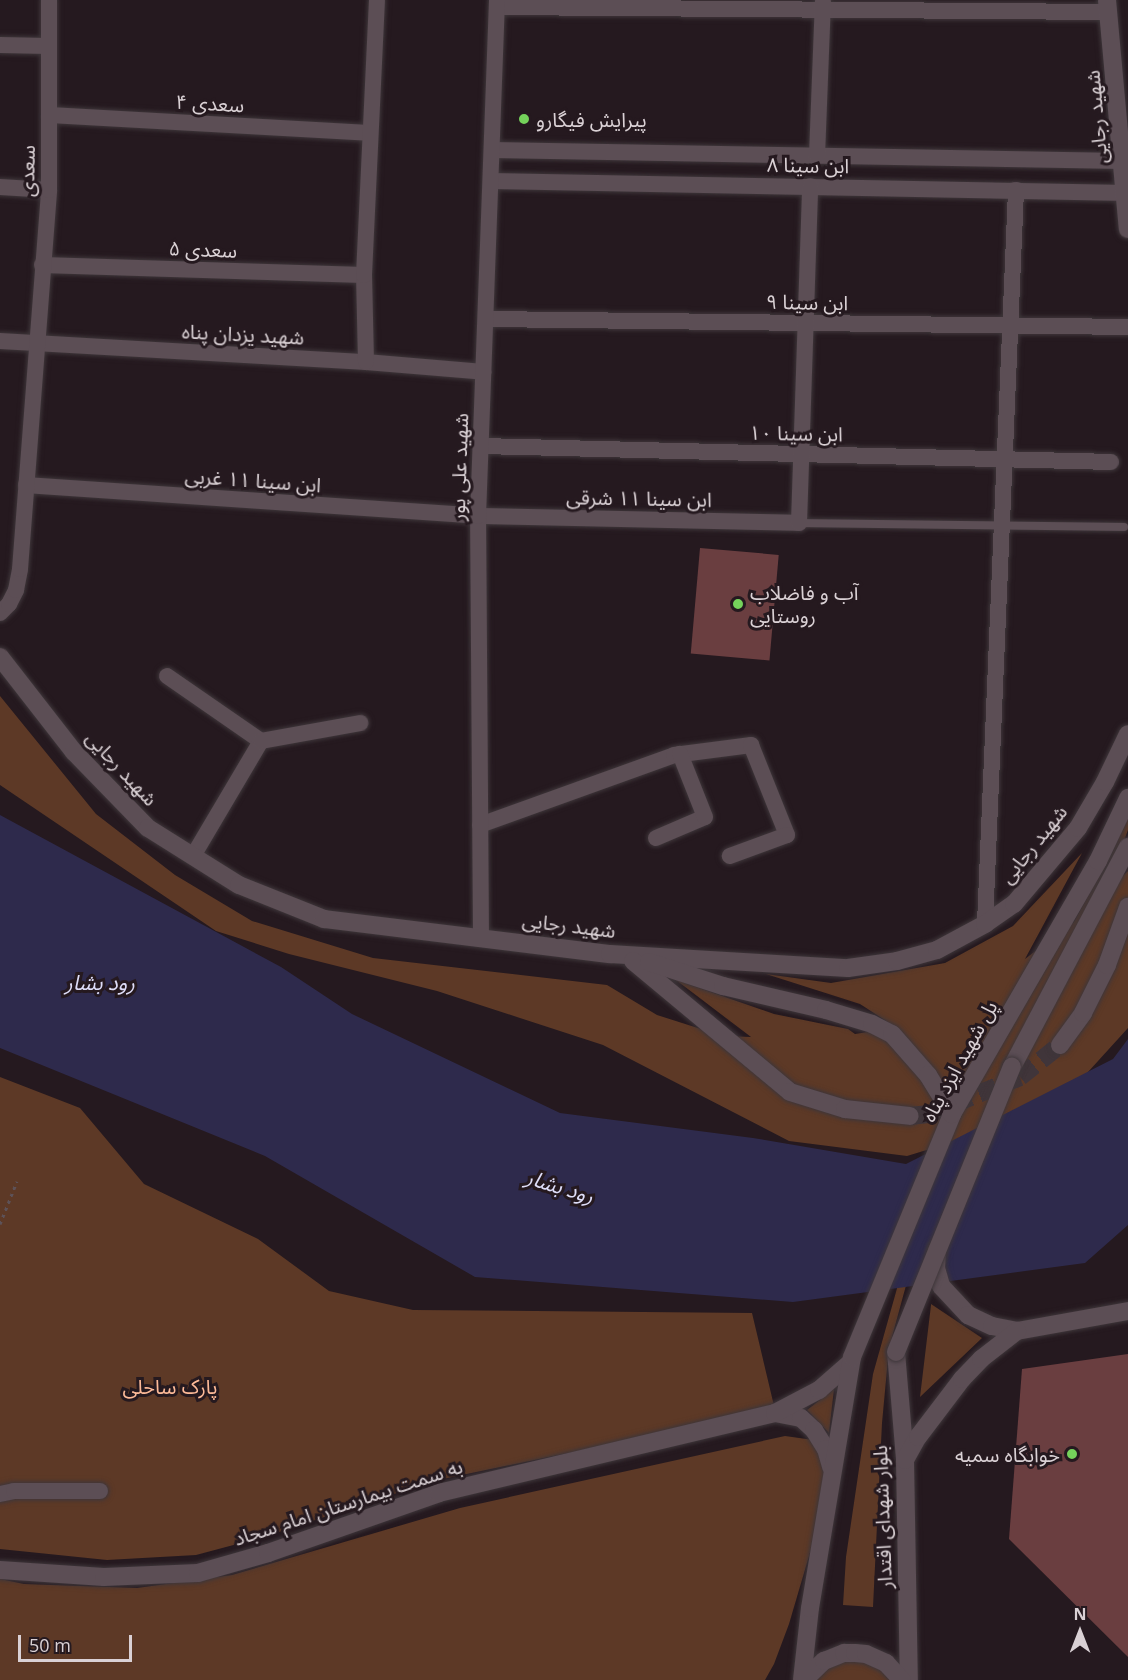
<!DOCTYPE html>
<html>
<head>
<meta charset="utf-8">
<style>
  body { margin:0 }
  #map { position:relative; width:1128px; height:1680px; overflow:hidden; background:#25191f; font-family:"Open Sans","Noto Sans Arabic",sans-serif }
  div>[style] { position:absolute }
  .green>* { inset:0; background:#5d3926 }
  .water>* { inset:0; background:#2e2a4c }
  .building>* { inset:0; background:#6a3e40; transform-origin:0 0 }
  .secondary-tunnel>* { height:18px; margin-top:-9px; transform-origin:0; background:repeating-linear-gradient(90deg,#40353a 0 18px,transparent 0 27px) }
  .path>* { height:3px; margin-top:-1.5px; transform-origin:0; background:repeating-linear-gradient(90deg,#5d5258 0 3px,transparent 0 7.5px) }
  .roads { filter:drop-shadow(0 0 2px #3e363a) drop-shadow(0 0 2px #3e363a) }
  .service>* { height:8px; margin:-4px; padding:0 4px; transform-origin:4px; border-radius:4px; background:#5c4e55 }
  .minor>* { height:16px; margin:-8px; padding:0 8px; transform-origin:8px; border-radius:8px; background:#5c4e55 }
  .tertiary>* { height:18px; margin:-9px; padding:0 9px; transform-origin:9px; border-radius:9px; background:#5c4e55 }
  .secondary>* { height:18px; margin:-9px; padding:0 9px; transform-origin:9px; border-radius:9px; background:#5c4e55 }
  .bridges { filter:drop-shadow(0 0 2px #3e363a) drop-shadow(0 0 2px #3e363a) }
  .tertiary-bridge>* { height:18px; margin:-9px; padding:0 9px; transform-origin:9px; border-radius:9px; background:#5c4e55 }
  .dots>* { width:16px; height:16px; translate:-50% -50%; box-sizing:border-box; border:3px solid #25191f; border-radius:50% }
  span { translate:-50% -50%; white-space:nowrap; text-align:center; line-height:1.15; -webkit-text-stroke:6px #25191f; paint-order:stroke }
  .street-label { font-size:20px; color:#dad1d5 }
  .poi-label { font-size:20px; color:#dad1d5 }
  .left { translate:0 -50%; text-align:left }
  .right { translate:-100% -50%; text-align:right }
  .park-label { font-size:20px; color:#fdba98 }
  .water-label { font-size:21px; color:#deddf8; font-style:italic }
  .north { position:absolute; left:1050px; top:1602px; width:60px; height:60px; -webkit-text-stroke:4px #25191f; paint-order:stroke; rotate:0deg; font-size:16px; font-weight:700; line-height:24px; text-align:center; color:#dad1d5 }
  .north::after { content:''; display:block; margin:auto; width:21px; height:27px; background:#dad1d5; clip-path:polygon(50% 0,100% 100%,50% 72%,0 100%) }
  .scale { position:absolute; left:18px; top:1635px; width:114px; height:27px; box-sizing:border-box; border:3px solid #dad1d5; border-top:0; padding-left:8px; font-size:18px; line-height:21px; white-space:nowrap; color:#dad1d5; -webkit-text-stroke:4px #25191f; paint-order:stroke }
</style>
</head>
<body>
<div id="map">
  <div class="green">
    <div style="clip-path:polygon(0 696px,96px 814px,175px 875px,252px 921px,373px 958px,607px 985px,657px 1015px,723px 1036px,751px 1037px,676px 980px,774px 1014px,848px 1029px,855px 1034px,887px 1029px,894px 1026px,860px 1004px,766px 974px,831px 983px,945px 963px,1013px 926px,1082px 853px,1025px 959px,1074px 922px,1114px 849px,1128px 817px,1128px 830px,1120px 851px,1090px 907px,1128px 871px,1128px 1028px,911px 1267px,889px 1348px,882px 1423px,873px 1607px,843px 1605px,846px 1557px,873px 1374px,903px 1267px,943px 1145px,907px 1156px,789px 1141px,603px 1045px,437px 991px,289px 954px,216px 931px,0 785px)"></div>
    <div style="clip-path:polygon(0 1077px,80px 1108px,144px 1184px,258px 1239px,329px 1291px,413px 1310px,752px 1313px,775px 1410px,433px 1481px,267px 1536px,196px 1555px,107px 1560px,0 1549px)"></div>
    <div style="clip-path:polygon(931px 1304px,982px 1338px,920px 1397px,931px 1305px)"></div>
    <div style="clip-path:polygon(834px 1389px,829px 1433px,807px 1410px)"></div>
    <div style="clip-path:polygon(785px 1436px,842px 1444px,789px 1624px,774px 1664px,765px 1680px,0 1680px,0 1579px,24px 1584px,137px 1588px,232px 1575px,460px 1508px)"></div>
    <div style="clip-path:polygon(849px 1660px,866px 1662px,881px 1668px,893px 1680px,814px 1680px,833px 1664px)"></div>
  </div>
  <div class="water">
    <div style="clip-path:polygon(0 815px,281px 967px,352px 1014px,560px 1113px,753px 1138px,906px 1164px,1113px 1059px,1128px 1039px,1128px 1225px,1085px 1263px,793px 1302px,475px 1277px,265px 1156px,0 1048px)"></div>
  </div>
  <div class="building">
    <div style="left:700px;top:548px;width:79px;height:106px;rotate:5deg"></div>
    <div style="clip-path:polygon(1128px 1354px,1128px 1657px,1009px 1539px,1022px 1369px)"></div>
  </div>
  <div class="secondary-tunnel">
    <div style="left:910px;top:1116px;width:19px;rotate:-6deg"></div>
    <div style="left:929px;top:1114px;width:98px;rotate:-22.1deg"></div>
    <div style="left:1020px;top:1077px;width:51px;rotate:-38.7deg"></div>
  </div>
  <div class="path">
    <div style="left:0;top:1224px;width:46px;rotate:-68.4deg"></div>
  </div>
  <div class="roads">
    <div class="service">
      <div style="left:799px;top:523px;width:325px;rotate:0.7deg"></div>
    </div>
    <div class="minor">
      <div style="left:497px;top:7px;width:611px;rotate:0.47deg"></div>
      <div style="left:0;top:45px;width:48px;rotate:1.2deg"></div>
      <div style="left:49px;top:115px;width:321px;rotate:3.2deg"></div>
      <div style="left:492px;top:150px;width:631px;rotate:1deg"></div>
      <div style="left:817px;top:156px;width:155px;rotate:-87.8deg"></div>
      <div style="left:491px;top:181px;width:637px;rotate:1.08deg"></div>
      <div style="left:0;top:187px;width:49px;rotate:3.5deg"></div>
      <div style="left:42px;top:265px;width:322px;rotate:1.8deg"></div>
      <div style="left:486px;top:319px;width:642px;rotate:0.71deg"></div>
      <div style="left:0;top:341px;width:367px;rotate:3.3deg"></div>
      <div style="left:366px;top:362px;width:118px;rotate:4.8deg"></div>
      <div style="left:366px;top:362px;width:87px;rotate:-91.3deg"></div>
      <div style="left:364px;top:275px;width:275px;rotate:-87.3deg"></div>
      <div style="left:481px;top:446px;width:630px;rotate:1.45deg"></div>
      <div style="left:26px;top:485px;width:453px;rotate:3.9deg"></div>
      <div style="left:478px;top:516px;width:321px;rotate:1.2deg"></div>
      <div style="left:799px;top:523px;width:337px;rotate:-88.1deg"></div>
      <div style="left:0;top:613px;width:13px;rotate:-45deg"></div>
      <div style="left:9px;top:604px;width:16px;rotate:-63deg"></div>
      <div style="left:16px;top:590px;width:21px;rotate:-79deg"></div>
      <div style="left:20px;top:569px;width:380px;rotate:-85.6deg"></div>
      <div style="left:49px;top:190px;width:190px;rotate:-90deg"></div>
      <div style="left:167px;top:676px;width:114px;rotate:34.7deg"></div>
      <div style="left:261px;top:741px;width:134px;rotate:120.6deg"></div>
      <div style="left:261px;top:741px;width:101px;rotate:-10.3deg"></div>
      <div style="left:480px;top:825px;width:206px;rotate:-19.8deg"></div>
      <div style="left:674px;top:755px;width:78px;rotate:-7.4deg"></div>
      <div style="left:751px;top:745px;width:97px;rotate:68.2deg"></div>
      <div style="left:787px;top:835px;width:61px;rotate:159.8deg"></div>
      <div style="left:656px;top:838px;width:53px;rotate:-23.2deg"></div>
      <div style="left:705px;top:817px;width:68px;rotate:-111.6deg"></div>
      <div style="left:985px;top:924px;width:735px;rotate:-87.58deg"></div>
      <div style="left:481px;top:936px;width:420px;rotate:-90.4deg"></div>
      <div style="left:478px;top:516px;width:516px;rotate:-87.89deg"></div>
      <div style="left:0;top:1494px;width:14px;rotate:-12deg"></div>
      <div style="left:14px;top:1491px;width:86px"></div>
    </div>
    <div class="tertiary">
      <div style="left:1012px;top:1067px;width:249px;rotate:-62.2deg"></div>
      <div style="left:937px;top:1250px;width:18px;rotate:93deg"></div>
      <div style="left:936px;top:1268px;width:19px;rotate:74deg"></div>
      <div style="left:941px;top:1286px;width:40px;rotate:47deg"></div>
      <div style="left:968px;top:1315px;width:26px;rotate:25deg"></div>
      <div style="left:992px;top:1326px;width:25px;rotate:11deg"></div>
      <div style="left:1017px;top:1331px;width:113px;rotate:-10.2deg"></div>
      <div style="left:896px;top:1352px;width:108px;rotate:85.2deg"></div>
      <div style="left:905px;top:1460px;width:220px;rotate:89deg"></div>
      <div style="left:775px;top:1413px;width:26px;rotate:11deg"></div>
      <div style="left:801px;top:1418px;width:18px;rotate:43deg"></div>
      <div style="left:814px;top:1430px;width:22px;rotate:58deg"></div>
      <div style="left:826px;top:1449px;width:19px;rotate:74deg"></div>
      <div style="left:905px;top:1460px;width:26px;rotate:-61deg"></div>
      <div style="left:918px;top:1437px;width:73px;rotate:-52.8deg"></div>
      <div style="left:962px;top:1379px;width:28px;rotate:-46deg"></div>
      <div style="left:981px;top:1359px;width:46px;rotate:-37.9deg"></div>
      <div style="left:0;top:1570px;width:104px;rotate:3.9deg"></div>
      <div style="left:104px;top:1577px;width:94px;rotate:-2.4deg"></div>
      <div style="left:198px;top:1573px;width:73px;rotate:-15.9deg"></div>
      <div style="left:268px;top:1553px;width:181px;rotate:-19.3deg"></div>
      <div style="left:439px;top:1493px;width:345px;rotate:-13.4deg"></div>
      <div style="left:775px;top:1413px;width:50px;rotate:-27.6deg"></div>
      <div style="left:819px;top:1390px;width:41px;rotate:-41.1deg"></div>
      <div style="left:802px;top:1680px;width:72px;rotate:-83.7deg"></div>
      <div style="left:810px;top:1608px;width:254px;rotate:-80.5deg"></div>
      <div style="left:852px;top:1357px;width:263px;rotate:-67.6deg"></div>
      <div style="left:952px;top:1114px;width:292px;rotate:-60deg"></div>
      <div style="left:1098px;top:861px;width:70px;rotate:-64.5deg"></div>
      <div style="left:804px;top:1680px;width:28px;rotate:-44deg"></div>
      <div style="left:824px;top:1661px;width:22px;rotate:-22deg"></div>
      <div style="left:844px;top:1653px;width:11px"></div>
      <div style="left:855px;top:1653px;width:11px;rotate:5deg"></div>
      <div style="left:866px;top:1654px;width:22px;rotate:24deg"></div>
      <div style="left:886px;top:1663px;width:23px;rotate:47deg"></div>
    </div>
    <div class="secondary">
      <div style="left:1107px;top:0;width:230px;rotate:84.8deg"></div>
      <div style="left:0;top:657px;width:120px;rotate:52.1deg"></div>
      <div style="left:74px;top:752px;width:106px;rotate:45.8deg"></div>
      <div style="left:148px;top:828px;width:107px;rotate:32.1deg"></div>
      <div style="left:239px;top:885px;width:92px;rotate:21.8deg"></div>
      <div style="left:324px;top:919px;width:288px;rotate:7deg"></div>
      <div style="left:610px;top:954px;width:238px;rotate:3.4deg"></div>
      <div style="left:848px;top:968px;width:49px;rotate:-8.1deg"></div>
      <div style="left:897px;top:961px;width:41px;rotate:-15.4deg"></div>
      <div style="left:937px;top:950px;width:55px;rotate:-28.4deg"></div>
      <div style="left:985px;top:924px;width:35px;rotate:-35deg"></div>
      <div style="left:1014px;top:904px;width:99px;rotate:-49.9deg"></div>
      <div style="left:1078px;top:828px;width:53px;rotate:-59.6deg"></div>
      <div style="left:1105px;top:782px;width:53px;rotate:-64.4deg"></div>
      <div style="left:633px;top:961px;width:204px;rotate:39.8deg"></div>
      <div style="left:790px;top:1092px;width:58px;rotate:17.2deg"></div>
      <div style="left:845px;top:1109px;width:65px;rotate:6.1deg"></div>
      <div style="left:649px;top:962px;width:78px;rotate:18deg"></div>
      <div style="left:723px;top:986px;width:106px;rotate:13.1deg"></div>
      <div style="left:826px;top:1010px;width:48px;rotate:16.9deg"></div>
      <div style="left:872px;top:1024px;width:22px;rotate:27deg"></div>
      <div style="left:892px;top:1034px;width:55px;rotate:48.7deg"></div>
      <div style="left:928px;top:1075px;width:46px;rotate:58.4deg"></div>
      <div style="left:1060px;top:1045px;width:39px;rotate:-54deg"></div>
      <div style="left:1083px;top:1013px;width:54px;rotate:-63.4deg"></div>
      <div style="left:1107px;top:965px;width:62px;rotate:-70.1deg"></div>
    </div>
  </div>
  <div class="bridges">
    <div class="tertiary-bridge">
      <div style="left:896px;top:1352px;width:308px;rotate:-67.9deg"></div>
    </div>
  </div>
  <div class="dots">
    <div style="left:524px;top:119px;background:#75d25b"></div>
    <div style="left:738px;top:604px;background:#75d25b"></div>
    <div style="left:1072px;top:1454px;background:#75d25b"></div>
  </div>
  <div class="street-label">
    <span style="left:210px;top:103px;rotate:3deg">سعدی ۴</span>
    <span style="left:1096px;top:117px;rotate:-95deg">شهید رجایی</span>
    <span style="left:808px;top:165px;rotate:1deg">ابن سینا ۸</span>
    <span style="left:27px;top:171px;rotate:-89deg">سعدی</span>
    <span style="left:203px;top:249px;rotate:2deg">سعدی ۵</span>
    <span style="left:807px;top:302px;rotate:1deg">ابن سینا ۹</span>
    <span style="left:243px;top:334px;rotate:3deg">شهید یزدان پناه</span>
    <span style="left:796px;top:433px;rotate:1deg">ابن سینا ۱۰</span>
    <span style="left:459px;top:467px;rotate:-88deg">شهید علی پور</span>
    <span style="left:253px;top:480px;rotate:4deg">ابن سینا ۱۱ غربی</span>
    <span style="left:639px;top:498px;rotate:1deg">ابن سینا ۱۱ شرقی</span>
    <span style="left:122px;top:768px;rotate:47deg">شهید رجایی</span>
    <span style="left:1033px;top:844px;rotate:-51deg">شهید رجایی</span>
    <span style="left:569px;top:925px;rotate:7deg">شهید رجایی</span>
    <span style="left:959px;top:1061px;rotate:-61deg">پل شهید ایزد پناه</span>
    <span style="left:348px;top:1502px;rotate:-18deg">به سمت بیمارستان امام سجاد</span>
    <span style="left:882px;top:1517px;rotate:-92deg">بلوار شهدای اقتدار</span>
  </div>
  <div class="poi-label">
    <span class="left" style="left:536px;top:119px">پیرایش فیگارو</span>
    <span class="left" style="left:750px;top:604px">آب و فاضلاب<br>روستایی</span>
    <span class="right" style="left:1060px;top:1454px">خوابگاه سمیه</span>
  </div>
  <div class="park-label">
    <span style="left:170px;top:1386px">پارک ساحلی</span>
  </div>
  <div class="water-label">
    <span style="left:100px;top:982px">رود بشار</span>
    <span style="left:560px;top:1186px;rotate:17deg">رود بشار</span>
  </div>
  <div class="north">N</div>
  <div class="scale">50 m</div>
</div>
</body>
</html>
